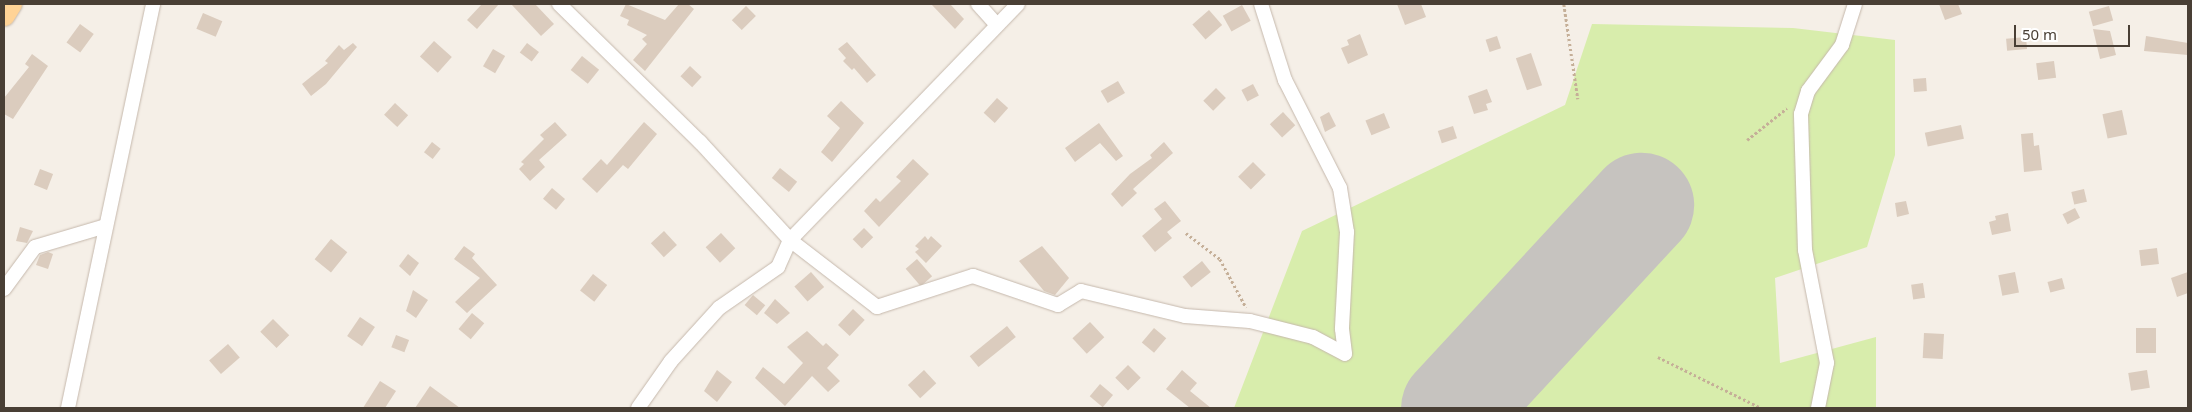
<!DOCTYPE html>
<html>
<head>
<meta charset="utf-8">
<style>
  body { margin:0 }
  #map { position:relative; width:2192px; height:412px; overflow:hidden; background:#f5efe7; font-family:"Noto Sans",sans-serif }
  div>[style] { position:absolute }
  .green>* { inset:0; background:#d8edac }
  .runway>* { height:105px; margin:-52.5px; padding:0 52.5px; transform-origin:52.5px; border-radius:52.5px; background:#c6c3bf }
  .building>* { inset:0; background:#dbccbe; transform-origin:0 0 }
  .path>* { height:2.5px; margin-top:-1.25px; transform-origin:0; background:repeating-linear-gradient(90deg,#c5af98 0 2.5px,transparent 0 5px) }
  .roads { filter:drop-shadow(0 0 1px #c5b8ac) drop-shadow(0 0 1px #c5b8ac) }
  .street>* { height:14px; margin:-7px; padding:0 7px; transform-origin:7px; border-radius:7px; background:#fff }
  .primary>* { height:22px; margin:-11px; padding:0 11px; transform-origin:11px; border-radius:11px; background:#ffd396 }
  span { translate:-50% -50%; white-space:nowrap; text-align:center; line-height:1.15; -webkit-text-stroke:4.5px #fff; paint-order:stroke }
  .frame { position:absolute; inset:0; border:5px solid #493f35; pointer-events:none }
  .scale { position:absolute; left:2014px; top:25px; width:116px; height:22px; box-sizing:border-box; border:2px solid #493f35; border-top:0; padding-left:6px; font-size:15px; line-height:18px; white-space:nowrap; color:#493f35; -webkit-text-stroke:4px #fff; paint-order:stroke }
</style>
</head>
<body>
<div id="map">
  <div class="green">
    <div style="clip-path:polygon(1592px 24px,1793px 28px,1895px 40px,1895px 155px,1867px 247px,1775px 278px,1780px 363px,1876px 337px,1876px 408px,1234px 408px,1302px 231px,1565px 105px)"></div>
  </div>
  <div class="runway">
    <div style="left:1453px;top:408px;width:277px;rotate:-47.2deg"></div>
  </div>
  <div class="building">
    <div style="clip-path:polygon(482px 4px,499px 4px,477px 29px,467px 20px)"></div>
    <div style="clip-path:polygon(511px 4px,535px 4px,554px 24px,541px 36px)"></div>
    <div style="clip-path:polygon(626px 4px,665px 20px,679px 4px,688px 4px,694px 9px,645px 71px,633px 60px,647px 44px,642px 39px,647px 35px,627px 25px,629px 20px,620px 16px)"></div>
    <div style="clip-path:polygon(931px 4px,950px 4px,964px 19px,955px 29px)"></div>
    <div style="clip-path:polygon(1397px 4px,1421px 4px,1426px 17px,1405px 25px)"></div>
    <div style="clip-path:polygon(1939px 4px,1958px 4px,1962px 14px,1945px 20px)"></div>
    <div style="left:1242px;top:5px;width:18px;height:22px;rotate:61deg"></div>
    <div style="left:746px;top:6px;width:14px;height:20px;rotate:45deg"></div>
    <div style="left:2109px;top:6px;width:15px;height:21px;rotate:74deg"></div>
    <div style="left:1209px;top:10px;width:20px;height:22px;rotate:49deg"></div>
    <div style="left:203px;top:13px;width:21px;height:17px;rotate:23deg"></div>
    <div style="left:80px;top:24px;width:17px;height:23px;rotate:36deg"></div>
    <div style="clip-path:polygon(2093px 29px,2110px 31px,2116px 55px,2100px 59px)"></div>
    <div style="clip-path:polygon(1360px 34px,1368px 55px,1348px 64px,1341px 48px,1349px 45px,1347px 40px)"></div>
    <div style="left:1497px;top:36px;width:13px;height:12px;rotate:72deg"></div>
    <div style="clip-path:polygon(2146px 36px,2188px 43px,2188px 55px,2144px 51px)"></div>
    <div style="left:2026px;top:37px;width:12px;height:20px;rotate:85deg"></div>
    <div style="left:434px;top:41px;width:24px;height:21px;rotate:42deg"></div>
    <div style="clip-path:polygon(847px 42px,876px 75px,867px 83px,854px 68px,852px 70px,843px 61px,846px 58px,838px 49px)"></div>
    <div style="clip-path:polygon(353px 43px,357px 47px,326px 84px,311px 96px,302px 84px,328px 63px,325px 61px,339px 45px,344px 50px)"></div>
    <div style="left:527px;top:43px;width:15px;height:12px;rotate:37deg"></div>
    <div style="left:493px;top:49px;width:14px;height:20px;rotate:30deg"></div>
    <div style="left:1531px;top:53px;width:34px;height:16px;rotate:71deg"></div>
    <div style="clip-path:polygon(32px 54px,48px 66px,13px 119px,4px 114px,4px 98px,29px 67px,25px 64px)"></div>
    <div style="left:582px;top:56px;width:22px;height:18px;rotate:39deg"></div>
    <div style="left:2054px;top:61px;width:17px;height:18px;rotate:83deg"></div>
    <div style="left:690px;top:66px;width:16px;height:14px;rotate:43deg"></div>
    <div style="left:1926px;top:78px;width:13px;height:13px;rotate:86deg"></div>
    <div style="left:1118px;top:81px;width:14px;height:20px;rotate:60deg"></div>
    <div style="left:1253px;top:84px;width:13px;height:13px;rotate:63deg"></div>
    <div style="left:1216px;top:88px;width:14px;height:18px;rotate:45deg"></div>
    <div style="clip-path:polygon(1487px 89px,1492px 102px,1486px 104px,1488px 110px,1474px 114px,1468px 96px)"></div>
    <div style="left:997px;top:98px;width:15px;height:20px;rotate:42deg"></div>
    <div style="clip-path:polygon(841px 101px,864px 123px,832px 162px,821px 152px,840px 128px,827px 116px)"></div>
    <div style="left:395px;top:103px;width:18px;height:16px;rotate:43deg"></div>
    <div style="left:2122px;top:110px;width:25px;height:20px;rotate:78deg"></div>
    <div style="left:1283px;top:112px;width:18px;height:18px;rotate:47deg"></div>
    <div style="clip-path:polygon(1329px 112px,1336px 126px,1325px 132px,1320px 117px)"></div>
    <div style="left:1384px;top:113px;width:16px;height:20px;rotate:68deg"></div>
    <div style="clip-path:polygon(555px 122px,567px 135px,539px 160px,545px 167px,530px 181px,519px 169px,524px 164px,521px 162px,544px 139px,540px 135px)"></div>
    <div style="clip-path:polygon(644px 122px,657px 134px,628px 169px,623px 165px,597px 193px,582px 179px,601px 159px,607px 165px)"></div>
    <div style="clip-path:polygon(1099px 123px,1123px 156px,1116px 161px,1100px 143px,1075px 162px,1065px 148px)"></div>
    <div style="left:1961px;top:125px;width:14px;height:37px;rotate:78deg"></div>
    <div style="left:1453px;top:126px;width:13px;height:16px;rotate:72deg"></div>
    <div style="clip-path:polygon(2033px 133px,2034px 146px,2039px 145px,2042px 170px,2024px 172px,2021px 134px)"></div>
    <div style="left:432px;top:142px;width:11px;height:13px;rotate:38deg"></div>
    <div style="clip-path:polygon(1164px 142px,1173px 153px,1133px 189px,1137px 193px,1122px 207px,1111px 194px,1130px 174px,1152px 158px,1150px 155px)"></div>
    <div style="clip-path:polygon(913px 159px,929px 174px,879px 227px,864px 211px,876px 198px,880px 202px,901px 181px,896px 177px)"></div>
    <div style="left:1253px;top:162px;width:18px;height:21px;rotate:45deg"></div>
    <div style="left:780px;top:168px;width:22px;height:13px;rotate:39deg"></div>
    <div style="left:40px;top:169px;width:14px;height:17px;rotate:21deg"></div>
    <div style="left:552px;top:188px;width:17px;height:14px;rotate:40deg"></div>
    <div style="left:2084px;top:189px;width:13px;height:13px;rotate:77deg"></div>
    <div style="clip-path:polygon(1165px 201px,1181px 221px,1167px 232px,1172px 238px,1155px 252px,1142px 236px,1162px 219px,1154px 209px)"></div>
    <div style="clip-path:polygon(1906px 201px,1909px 214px,1897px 217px,1895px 203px)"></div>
    <div style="left:2075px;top:208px;width:11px;height:14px;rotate:63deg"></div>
    <div style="clip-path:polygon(2008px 213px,2011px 231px,1992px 235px,1989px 222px,1996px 220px,1995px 216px)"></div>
    <div style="clip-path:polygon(20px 227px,33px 231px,27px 243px,16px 241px)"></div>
    <div style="left:864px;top:228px;width:13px;height:16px;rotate:45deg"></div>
    <div style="left:664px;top:231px;width:19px;height:18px;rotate:47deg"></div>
    <div style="left:721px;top:233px;width:21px;height:21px;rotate:47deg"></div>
    <div style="clip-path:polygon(925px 236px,928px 240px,931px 236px,942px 246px,926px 263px,915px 252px,919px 249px,915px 246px)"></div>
    <div style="left:331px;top:239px;width:21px;height:26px;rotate:39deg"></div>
    <div style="clip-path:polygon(464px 246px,475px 254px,472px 258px,497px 285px,467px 313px,455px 302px,480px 278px,454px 259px)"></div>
    <div style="clip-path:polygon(1042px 246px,1069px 278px,1055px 295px,1044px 291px,1019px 261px)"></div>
    <div style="left:2157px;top:248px;width:16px;height:18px;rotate:83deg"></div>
    <div style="clip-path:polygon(48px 252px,53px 254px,48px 269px,36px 265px,40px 255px)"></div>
    <div style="clip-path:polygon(408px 254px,419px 263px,410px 276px,399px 266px)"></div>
    <div style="left:917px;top:259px;width:23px;height:15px;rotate:49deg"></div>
    <div style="left:1202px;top:261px;width:14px;height:25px;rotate:51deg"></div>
    <div style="left:811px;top:272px;width:20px;height:22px;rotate:49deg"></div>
    <div style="left:2015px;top:272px;width:21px;height:17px;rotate:79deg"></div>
    <div style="clip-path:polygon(2188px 272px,2188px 293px,2177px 297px,2171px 278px)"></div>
    <div style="left:593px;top:274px;width:18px;height:21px;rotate:38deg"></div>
    <div style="left:2062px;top:278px;width:11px;height:15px;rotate:75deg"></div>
    <div style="left:1923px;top:283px;width:15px;height:12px;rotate:82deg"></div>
    <div style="clip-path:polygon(413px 290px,428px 300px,416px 318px,406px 311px)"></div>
    <div style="left:753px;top:295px;width:16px;height:13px;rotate:40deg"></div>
    <div style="clip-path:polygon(775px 299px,790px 313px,777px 324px,764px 313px)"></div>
    <div style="left:853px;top:309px;width:16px;height:22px;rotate:43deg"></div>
    <div style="left:472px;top:313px;width:16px;height:21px;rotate:40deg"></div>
    <div style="left:360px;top:317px;width:18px;height:23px;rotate:34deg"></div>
    <div style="left:273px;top:319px;width:23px;height:18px;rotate:45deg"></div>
    <div style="left:1090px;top:322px;width:21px;height:24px;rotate:47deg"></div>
    <div style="left:1007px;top:326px;width:14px;height:48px;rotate:51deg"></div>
    <div style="left:1154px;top:328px;width:16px;height:19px;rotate:40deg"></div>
    <div style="left:2136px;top:328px;width:20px;height:25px"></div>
    <div style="clip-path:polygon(807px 331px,823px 346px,826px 343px,839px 355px,827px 368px,840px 381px,828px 392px,812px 376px,785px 406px,755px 378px,763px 367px,784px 384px,803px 363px,787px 347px)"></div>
    <div style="left:1924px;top:333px;width:20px;height:25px;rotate:3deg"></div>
    <div style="left:396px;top:335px;width:14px;height:13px;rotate:21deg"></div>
    <div style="left:228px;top:344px;width:18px;height:25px;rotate:49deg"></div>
    <div style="left:1128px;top:365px;width:18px;height:18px;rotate:45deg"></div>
    <div style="clip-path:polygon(717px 370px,732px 382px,717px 402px,704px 391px)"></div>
    <div style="left:924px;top:370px;width:18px;height:22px;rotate:47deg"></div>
    <div style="clip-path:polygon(1182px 370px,1197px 383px,1190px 391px,1211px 408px,1190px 408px,1166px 389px)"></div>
    <div style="left:2147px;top:370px;width:18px;height:19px;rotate:81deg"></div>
    <div style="clip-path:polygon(380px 381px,396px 391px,385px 408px,363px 408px)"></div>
    <div style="left:1100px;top:384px;width:17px;height:16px;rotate:40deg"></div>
    <div style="clip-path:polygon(430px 386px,460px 408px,415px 408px)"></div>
  </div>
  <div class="path">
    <div style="left:1564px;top:4px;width:96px;rotate:81.6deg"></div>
    <div style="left:1747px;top:140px;width:51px;rotate:-38.7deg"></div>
    <div style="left:1186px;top:233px;width:43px;rotate:37.4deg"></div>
    <div style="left:1220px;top:259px;width:55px;rotate:61.6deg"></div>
    <div style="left:1658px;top:357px;width:115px;rotate:26.3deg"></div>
  </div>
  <div class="roads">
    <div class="street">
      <div style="left:559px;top:4px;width:197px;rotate:44.4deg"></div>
      <div style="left:700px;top:142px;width:133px;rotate:47.4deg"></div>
      <div style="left:790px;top:240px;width:110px;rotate:37.6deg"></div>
      <div style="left:877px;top:307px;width:101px;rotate:-17.9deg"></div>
      <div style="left:973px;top:276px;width:90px;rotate:18.8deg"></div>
      <div style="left:1058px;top:305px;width:27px;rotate:-31deg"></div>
      <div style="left:1081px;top:291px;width:107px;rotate:13.5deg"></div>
      <div style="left:1185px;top:316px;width:65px;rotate:4.4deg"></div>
      <div style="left:1250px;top:321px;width:65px;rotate:14.3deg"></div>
      <div style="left:1313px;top:337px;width:36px;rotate:28deg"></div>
      <div style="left:978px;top:4px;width:28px;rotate:48deg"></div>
      <div style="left:1261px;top:4px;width:80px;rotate:72.5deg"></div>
      <div style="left:1285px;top:80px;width:121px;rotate:63deg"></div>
      <div style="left:1340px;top:188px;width:45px;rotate:81deg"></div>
      <div style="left:1347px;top:232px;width:97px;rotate:93deg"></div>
      <div style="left:1342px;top:329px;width:25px;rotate:83deg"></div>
      <div style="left:4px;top:289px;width:52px;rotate:-53.6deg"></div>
      <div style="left:35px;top:247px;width:74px;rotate:-16.5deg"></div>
      <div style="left:68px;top:408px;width:413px;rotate:-78.1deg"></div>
      <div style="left:638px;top:408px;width:57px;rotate:-54.9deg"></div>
      <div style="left:671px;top:361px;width:72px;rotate:-47.8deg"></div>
      <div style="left:719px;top:308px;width:72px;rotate:-34.8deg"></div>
      <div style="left:778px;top:267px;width:30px;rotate:-66deg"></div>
      <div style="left:790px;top:240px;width:328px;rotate:-46deg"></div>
      <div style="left:1818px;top:408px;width:46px;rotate:-78.7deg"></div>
      <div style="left:1827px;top:363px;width:115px;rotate:-101deg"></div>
      <div style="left:1805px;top:250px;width:136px;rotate:-91.7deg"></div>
      <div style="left:1801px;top:114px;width:24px;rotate:-73deg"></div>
      <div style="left:1808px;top:91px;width:57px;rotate:-53.5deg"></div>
      <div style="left:1842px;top:45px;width:43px;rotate:-72.4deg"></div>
    </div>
    <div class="primary">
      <div style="left:4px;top:15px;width:13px;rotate:-58deg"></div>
    </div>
  </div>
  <div class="frame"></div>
  <div class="scale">50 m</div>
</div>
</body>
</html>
